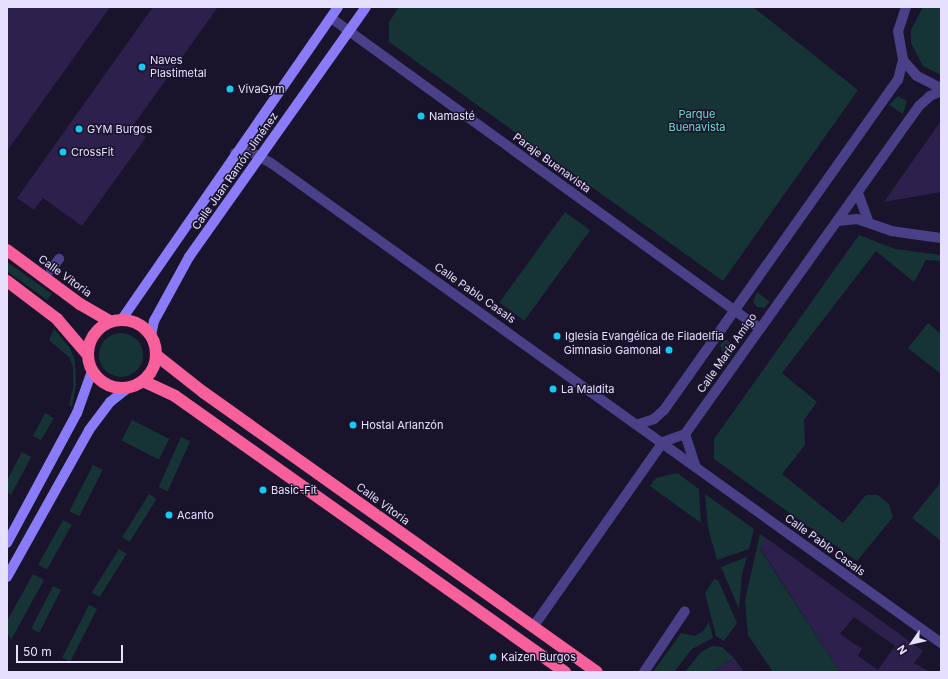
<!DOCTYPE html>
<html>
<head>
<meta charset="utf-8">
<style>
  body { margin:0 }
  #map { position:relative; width:948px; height:679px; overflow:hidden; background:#1a132c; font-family:Inter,sans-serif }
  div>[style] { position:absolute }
  .green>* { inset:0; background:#163436; transform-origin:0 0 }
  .round { border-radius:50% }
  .building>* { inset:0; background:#2d204c }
  .street>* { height:10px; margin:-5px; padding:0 5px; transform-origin:5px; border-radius:5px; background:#4a4088 }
  .secondary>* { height:10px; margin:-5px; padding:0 5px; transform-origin:5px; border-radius:5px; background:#8a7bf9 }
  .highway>* { height:12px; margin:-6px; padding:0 6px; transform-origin:6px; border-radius:6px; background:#f8609b }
  .highway>.ring { margin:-6px; padding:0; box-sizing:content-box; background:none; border:12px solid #f8609b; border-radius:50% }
  .dots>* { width:11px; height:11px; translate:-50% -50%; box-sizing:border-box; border:2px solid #1a132c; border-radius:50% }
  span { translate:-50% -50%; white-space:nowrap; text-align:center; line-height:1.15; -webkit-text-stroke:3px #1a132c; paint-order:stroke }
  .poi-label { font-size:11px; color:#e6dffe }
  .left { translate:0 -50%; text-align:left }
  .right { translate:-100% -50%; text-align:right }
  .park-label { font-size:11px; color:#6ddccb }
  .street-label { font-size:11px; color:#e6dffe }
  .frame { position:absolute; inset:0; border:8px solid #e6dffe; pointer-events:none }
  .north { position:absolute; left:892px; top:623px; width:40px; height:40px; -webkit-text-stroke:3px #1a132c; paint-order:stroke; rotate:236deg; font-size:11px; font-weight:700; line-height:16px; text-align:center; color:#e6dffe }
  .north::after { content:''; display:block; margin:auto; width:14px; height:18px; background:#e6dffe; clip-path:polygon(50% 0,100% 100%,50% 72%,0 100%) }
  .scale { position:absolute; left:16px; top:645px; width:107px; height:18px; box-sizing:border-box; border:2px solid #e6dffe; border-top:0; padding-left:5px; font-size:12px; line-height:14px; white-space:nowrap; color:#e6dffe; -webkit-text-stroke:3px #1a132c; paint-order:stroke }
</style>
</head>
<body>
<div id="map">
  <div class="green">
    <div style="clip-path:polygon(399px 7px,753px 7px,858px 90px,723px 281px,389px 42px,389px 22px)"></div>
    <div style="clip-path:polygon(923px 7px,941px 7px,941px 75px,923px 66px,911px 43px,911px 30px)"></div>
    <div style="clip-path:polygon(898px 96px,907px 101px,903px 114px,889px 105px)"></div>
    <div style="left:565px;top:212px;width:31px;height:112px;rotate:36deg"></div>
    <div style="clip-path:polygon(859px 235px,895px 249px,941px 255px,941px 261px,926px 260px,914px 282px,876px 251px,782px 373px,817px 402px,804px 420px,805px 445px,782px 474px,843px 523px,866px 495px,878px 495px,889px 504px,893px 517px,857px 561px,714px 459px,714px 439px)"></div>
    <div style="clip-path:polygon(7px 262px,52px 294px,47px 300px,7px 271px)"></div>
    <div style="clip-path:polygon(757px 292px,770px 302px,764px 308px,757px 307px,753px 302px)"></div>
    <div style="clip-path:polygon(928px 323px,941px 334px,941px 374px,908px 348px)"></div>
    <div style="clip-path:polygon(54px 329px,70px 348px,75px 361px,76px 384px,72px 407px,69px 405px,73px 388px,73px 367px,69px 357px,49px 340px)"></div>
    <div class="round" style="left:99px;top:333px;width:44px;height:44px"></div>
    <div style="clip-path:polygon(727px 340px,735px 347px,731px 357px,727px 350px,723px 352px,720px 344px)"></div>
    <div style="clip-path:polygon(45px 413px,54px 418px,41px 440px,33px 436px)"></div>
    <div style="left:132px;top:420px;width:42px;height:23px;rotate:27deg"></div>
    <div style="left:181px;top:437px;width:10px;height:55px;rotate:24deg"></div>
    <div style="clip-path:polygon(22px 452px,31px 457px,11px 495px,7px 492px,7px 480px)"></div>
    <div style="left:93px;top:465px;width:11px;height:52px;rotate:27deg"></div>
    <div style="clip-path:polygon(677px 473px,699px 489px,701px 523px,650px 486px,656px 478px)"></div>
    <div style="clip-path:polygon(941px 482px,941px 541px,912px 518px)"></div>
    <div style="left:149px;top:494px;width:9px;height:51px;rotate:32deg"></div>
    <div style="clip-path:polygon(705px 494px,754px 529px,749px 549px,717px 560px,708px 528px)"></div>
    <div style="left:63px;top:520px;width:10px;height:51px;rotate:29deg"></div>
    <div style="clip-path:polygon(760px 534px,766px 538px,760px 549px,840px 672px,773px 672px,748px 635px,745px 600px)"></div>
    <div style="left:119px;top:549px;width:9px;height:51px;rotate:32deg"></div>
    <div style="clip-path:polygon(747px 557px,742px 574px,739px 609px,721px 567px)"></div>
    <div style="clip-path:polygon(33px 574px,44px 580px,11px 640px,7px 632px,7px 621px)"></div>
    <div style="clip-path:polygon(714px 579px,718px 580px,737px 623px,724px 641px,716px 636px,705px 593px)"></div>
    <div style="left:53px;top:586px;width:9px;height:48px;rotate:27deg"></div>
    <div style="left:89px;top:605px;width:9px;height:59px;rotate:27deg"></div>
    <div style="clip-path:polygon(709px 622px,713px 638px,692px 649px,674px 672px,653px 672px,681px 633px,695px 636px,703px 631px)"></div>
    <div style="clip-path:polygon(712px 646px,722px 647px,734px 658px,712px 672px,685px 672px,701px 652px)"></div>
  </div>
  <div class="building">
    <div style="clip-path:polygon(7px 7px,110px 7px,7px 151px)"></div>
    <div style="clip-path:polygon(153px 7px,218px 7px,132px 127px,146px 137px,82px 226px,43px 198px,34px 210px,17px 198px)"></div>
    <div style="clip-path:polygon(941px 121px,941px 192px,884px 202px,914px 159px)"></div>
    <div style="clip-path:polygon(evenodd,766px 538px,923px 651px,914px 663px,930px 672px,840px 672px,760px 548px,766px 538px,854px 617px,895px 646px,878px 670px,858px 656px,862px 649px,840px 634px,854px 617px)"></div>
    <div style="clip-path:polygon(734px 658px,744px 672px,712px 672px)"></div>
  </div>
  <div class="street">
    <div style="left:906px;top:7px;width:25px;rotate:108deg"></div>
    <div style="left:898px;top:31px;width:29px;rotate:80deg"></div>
    <div style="left:903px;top:60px;width:21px;rotate:49deg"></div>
    <div style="left:917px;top:76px;width:27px;rotate:27deg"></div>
    <div style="left:331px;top:18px;width:528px;rotate:35.92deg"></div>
    <div style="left:235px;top:153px;width:16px;rotate:-4deg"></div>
    <div style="left:251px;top:152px;width:23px;rotate:29deg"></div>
    <div style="left:271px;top:163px;width:824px;rotate:35.62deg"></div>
    <div style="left:858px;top:193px;width:30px;rotate:70deg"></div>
    <div style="left:838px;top:221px;width:19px;rotate:-6deg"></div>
    <div style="left:857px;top:219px;width:36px;rotate:19deg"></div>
    <div style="left:891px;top:231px;width:50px;rotate:8deg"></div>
    <div style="left:51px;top:270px;width:14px;rotate:-54deg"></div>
    <div style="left:639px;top:424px;width:16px;rotate:-18deg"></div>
    <div style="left:654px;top:419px;width:13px;rotate:-42deg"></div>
    <div style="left:664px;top:410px;width:405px;rotate:-54.7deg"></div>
    <div style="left:898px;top:80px;width:21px;rotate:-76deg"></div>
    <div style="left:685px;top:434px;width:35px;rotate:72deg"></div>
    <div style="left:533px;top:627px;width:226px;rotate:-54.9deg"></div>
    <div style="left:663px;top:442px;width:23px;rotate:-20deg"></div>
    <div style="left:685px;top:434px;width:403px;rotate:-54.5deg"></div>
    <div style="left:919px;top:106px;width:15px;rotate:-42deg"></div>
    <div style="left:930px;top:96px;width:12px;rotate:-24deg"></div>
    <div style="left:644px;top:672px;width:73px;rotate:-56.1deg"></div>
  </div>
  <div class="secondary">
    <div style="left:122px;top:319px;width:379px;rotate:-55.3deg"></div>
    <div style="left:151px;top:336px;width:15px;rotate:-79deg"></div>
    <div style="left:154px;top:321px;width:73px;rotate:-61.3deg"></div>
    <div style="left:189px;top:257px;width:306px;rotate:-54.7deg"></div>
    <div style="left:7px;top:543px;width:148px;rotate:-61.7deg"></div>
    <div style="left:77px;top:413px;width:45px;rotate:-70.3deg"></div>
    <div style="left:7px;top:577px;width:168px;rotate:-60.8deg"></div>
    <div style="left:89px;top:430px;width:35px;rotate:-53deg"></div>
    <div style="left:110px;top:402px;width:23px;rotate:-38deg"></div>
  </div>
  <div class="highway">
    <div style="left:7px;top:250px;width:91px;rotate:36.5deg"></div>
    <div style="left:80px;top:304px;width:34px;rotate:30deg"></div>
    <div style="left:7px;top:281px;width:63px;rotate:37.2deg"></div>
    <div style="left:57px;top:319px;width:46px;rotate:49.4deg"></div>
    <div class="ring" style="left:88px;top:320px;width:56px;height:56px"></div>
    <div style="left:156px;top:355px;width:60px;rotate:38.2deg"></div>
    <div style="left:203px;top:392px;width:483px;rotate:35.4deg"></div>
    <div style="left:143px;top:381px;width:35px;rotate:25deg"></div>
    <div style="left:175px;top:396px;width:478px;rotate:35.3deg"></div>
  </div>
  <div class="dots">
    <div style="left:142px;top:67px;background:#14c9f4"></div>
    <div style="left:230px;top:89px;background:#14c9f4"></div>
    <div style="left:421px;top:116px;background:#14c9f4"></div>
    <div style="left:79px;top:129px;background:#14c9f4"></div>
    <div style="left:63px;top:152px;background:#14c9f4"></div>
    <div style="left:557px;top:336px;background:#14c9f4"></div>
    <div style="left:669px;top:350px;background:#14c9f4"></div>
    <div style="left:553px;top:389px;background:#14c9f4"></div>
    <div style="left:353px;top:425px;background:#14c9f4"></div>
    <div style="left:263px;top:490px;background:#14c9f4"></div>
    <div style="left:169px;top:515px;background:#14c9f4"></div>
    <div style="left:493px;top:657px;background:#14c9f4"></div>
  </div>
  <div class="poi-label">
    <span class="left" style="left:150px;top:67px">Naves<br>Plastimetal</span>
    <span class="left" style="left:238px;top:89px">VivaGym</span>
    <span class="left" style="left:429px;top:116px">Namasté</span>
    <span class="left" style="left:87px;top:129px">GYM Burgos</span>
    <span class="left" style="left:71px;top:152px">CrossFit</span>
    <span class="left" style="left:565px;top:336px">Iglesia Evangélica de Filadelfia</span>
    <span class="right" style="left:661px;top:350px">Gimnasio Gamonal</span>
    <span class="left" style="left:561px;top:389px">La Maldita</span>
    <span class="left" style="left:361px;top:425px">Hostal Arlanzón</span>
    <span class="left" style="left:271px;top:490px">Basic-Fit</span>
    <span class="left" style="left:177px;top:515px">Acanto</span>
    <span class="left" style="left:501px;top:657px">Kaizen Burgos</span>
  </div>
  <div class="park-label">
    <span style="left:697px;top:121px">Parque<br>Buenavista</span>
  </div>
  <div class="street-label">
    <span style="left:552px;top:163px;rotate:36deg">Paraje Buenavista</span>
    <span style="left:235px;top:171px;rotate:-55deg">Calle Juan Ramón Jiménez</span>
    <span style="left:65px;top:276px;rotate:36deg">Calle Vitoria</span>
    <span style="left:475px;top:293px;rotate:35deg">Calle Pablo Casals</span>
    <span style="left:727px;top:353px;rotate:-55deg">Calle María Amigo</span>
    <span style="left:383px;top:504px;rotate:36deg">Calle Vitoria</span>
    <span style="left:825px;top:545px;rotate:36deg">Calle Pablo Casals</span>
  </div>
  <div class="frame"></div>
  <div class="north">N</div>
  <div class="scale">50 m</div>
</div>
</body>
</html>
